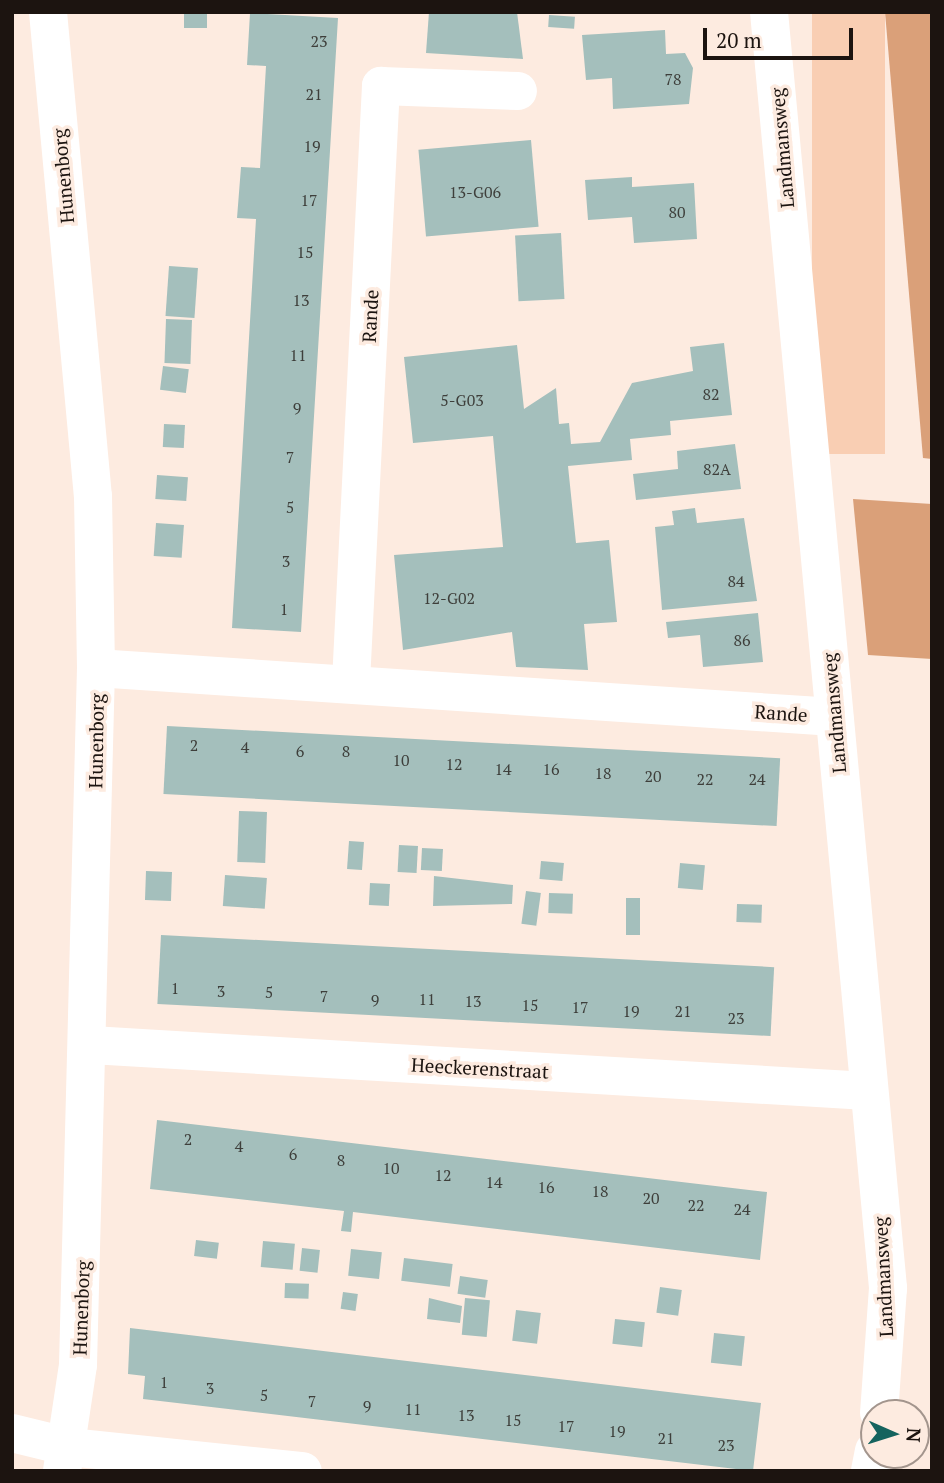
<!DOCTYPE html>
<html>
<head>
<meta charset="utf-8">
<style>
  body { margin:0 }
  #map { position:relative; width:944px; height:1483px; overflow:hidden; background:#fdebe0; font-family:"PT Serif",serif }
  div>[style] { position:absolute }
  .green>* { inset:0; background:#f9ceb3; transform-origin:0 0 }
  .forest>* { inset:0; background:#daa079 }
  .building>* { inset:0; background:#a4bfbc; transform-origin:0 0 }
  .minor>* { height:38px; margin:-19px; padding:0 19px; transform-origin:19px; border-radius:19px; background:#fff }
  span { translate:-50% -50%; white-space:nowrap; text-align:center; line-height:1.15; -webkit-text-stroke:7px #fdebe0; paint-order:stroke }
  .number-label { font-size:16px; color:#3e3f3b }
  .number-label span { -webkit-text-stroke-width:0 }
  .street-label { font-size:19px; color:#1c1410 }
  .frame { position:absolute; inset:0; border:14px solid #1c1410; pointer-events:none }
  .north { position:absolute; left:860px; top:1399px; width:70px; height:70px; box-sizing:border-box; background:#fdebe0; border:2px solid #a3958d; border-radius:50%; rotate:93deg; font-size:19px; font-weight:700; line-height:28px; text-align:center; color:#1c1410 }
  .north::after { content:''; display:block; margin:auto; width:24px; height:32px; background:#15635e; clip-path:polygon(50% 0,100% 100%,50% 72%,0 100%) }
  .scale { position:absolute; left:703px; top:28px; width:150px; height:32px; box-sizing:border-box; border:4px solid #1c1410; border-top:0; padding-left:9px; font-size:21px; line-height:24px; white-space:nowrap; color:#1c1410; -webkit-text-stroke:5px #fdebe0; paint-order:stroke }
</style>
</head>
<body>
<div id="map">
  <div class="green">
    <div style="left:812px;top:12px;width:73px;height:442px"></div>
  </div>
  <div class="forest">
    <div style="clip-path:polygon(885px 12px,932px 12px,932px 459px,923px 458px)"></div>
    <div style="clip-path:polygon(853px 499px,932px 504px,932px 659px,868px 655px)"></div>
  </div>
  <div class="building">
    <div style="left:184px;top:12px;width:23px;height:16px"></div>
    <div style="clip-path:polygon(429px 12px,517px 12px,523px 59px,426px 53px)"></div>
    <div style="clip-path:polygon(250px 13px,338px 18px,301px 632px,232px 628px,256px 219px,237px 218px,241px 167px,260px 168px,266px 66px,247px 65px)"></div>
    <div style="left:549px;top:15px;width:26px;height:12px;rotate:4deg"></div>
    <div style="clip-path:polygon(665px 30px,666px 54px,685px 53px,693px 68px,689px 104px,613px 109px,612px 78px,586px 80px,582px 35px)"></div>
    <div style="left:531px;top:140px;width:87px;height:113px;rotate:85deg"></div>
    <div style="clip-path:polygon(632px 177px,632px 187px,694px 183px,697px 239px,634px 243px,632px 217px,588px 220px,585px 180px)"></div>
    <div style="left:561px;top:233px;width:66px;height:46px;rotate:87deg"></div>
    <div style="left:169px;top:266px;width:29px;height:50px;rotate:4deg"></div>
    <div style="left:166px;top:319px;width:26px;height:44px;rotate:2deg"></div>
    <div style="clip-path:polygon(724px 343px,732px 415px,670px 421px,671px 435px,630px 439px,632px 460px,568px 466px,576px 543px,609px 540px,617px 622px,584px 624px,588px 670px,516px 667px,512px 632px,403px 650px,394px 555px,503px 547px,493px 436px,413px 443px,404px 357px,517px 345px,524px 409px,556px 388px,559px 424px,569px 423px,571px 444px,600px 442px,632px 383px,693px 371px,690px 347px)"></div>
    <div style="left:163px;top:366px;width:26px;height:24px;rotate:7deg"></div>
    <div style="left:164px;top:424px;width:21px;height:23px;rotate:3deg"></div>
    <div style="clip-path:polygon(735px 444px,741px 489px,636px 500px,633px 474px,678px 469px,677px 451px)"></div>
    <div style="left:157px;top:475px;width:31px;height:24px;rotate:4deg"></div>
    <div style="clip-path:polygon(695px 508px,697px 523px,744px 518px,757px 601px,662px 610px,655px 527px,674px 525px,672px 511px)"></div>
    <div style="left:156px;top:523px;width:28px;height:33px;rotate:4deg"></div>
    <div style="clip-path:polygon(758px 613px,763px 662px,703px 667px,700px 635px,668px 638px,666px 622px)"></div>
    <div style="left:167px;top:726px;width:614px;height:68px;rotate:3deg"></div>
    <div style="left:239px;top:811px;width:28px;height:51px;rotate:2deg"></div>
    <div style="left:349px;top:841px;width:15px;height:28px;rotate:4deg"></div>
    <div style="left:399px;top:845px;width:19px;height:27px;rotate:3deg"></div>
    <div style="left:422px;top:848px;width:21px;height:22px;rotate:3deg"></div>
    <div style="left:541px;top:861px;width:23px;height:18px;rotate:5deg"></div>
    <div style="left:680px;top:863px;width:25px;height:25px;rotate:5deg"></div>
    <div style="left:146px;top:871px;width:26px;height:29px;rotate:2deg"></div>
    <div style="left:225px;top:875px;width:42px;height:31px;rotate:4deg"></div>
    <div style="clip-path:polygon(434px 876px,513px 885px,512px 904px,433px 906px)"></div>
    <div style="left:370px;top:883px;width:20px;height:22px;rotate:3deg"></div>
    <div style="left:526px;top:891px;width:15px;height:33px;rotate:8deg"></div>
    <div style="left:549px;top:893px;width:24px;height:20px;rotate:2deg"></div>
    <div style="left:626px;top:898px;width:14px;height:37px"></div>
    <div style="left:737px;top:904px;width:25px;height:18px;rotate:2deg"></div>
    <div style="left:161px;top:935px;width:614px;height:69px;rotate:3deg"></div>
    <div style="clip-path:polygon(157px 1120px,767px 1192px,760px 1260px,353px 1212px,351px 1232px,341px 1231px,344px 1211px,150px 1189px)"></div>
    <div style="left:196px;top:1240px;width:23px;height:16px;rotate:7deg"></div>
    <div style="left:263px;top:1241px;width:32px;height:26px;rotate:5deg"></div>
    <div style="left:302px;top:1248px;width:18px;height:23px;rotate:6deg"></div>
    <div style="left:351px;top:1249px;width:31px;height:27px;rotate:6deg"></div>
    <div style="left:404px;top:1258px;width:49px;height:23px;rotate:7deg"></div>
    <div style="left:460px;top:1276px;width:28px;height:18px;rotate:8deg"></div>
    <div style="left:285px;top:1283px;width:24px;height:15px;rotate:2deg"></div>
    <div style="left:660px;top:1287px;width:22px;height:26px;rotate:8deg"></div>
    <div style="left:343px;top:1292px;width:15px;height:17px;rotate:8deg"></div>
    <div style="clip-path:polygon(429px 1298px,462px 1306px,460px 1323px,427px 1319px)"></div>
    <div style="left:465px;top:1298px;width:25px;height:37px;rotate:5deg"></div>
    <div style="left:516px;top:1310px;width:25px;height:31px;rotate:7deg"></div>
    <div style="left:615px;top:1319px;width:30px;height:25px;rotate:6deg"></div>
    <div style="clip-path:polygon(130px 1328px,761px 1403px,753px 1471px,143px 1399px,145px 1376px,128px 1374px)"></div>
    <div style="left:714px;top:1333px;width:31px;height:30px;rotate:6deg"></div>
  </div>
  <div class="minor">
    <div style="left:48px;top:12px;width:486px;rotate:84.7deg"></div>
    <div style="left:93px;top:496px;width:172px;rotate:89deg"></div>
    <div style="left:96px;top:668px;width:697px;rotate:91.48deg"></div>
    <div style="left:78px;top:1365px;width:107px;rotate:98.6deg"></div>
    <div style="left:769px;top:12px;width:1282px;rotate:84.67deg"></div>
    <div style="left:888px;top:1288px;width:125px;rotate:94.1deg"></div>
    <div style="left:96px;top:668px;width:740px;rotate:3.8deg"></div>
    <div style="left:351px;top:682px;width:597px;rotate:-87.12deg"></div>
    <div style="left:381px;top:86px;width:137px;rotate:2.1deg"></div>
    <div style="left:91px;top:1045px;width:778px;rotate:3.39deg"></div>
    <div style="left:12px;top:1433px;width:59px;rotate:13.8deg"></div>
    <div style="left:69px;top:1447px;width:235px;rotate:5.9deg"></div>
    <div style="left:870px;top:1471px;width:21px;rotate:-79deg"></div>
  </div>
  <div class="number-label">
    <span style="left:319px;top:41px">23</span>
    <span style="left:673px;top:79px">78</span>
    <span style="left:314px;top:94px">21</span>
    <span style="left:312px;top:146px">19</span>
    <span style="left:475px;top:192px">13-G06</span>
    <span style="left:309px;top:200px">17</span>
    <span style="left:677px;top:212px">80</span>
    <span style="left:305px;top:252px">15</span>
    <span style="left:301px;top:300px">13</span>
    <span style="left:298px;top:355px">11</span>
    <span style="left:711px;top:394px">82</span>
    <span style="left:462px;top:400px">5-G03</span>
    <span style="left:297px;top:408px">9</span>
    <span style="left:290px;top:457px">7</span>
    <span style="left:717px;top:469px">82A</span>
    <span style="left:290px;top:507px">5</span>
    <span style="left:286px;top:561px">3</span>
    <span style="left:736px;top:581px">84</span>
    <span style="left:449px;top:598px">12-G02</span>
    <span style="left:284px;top:609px">1</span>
    <span style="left:742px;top:640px">86</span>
    <span style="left:194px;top:745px">2</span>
    <span style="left:245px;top:747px">4</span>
    <span style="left:300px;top:751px">6</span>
    <span style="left:346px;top:751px">8</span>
    <span style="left:401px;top:760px">10</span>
    <span style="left:454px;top:764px">12</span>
    <span style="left:503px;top:769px">14</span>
    <span style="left:551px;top:769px">16</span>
    <span style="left:603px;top:773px">18</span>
    <span style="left:653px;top:776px">20</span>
    <span style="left:705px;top:779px">22</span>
    <span style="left:757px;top:779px">24</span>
    <span style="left:175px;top:988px">1</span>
    <span style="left:221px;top:991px">3</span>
    <span style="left:269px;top:992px">5</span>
    <span style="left:324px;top:996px">7</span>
    <span style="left:427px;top:999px">11</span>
    <span style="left:375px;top:1000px">9</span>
    <span style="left:473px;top:1001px">13</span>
    <span style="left:530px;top:1005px">15</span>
    <span style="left:580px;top:1007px">17</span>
    <span style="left:631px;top:1011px">19</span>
    <span style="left:683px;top:1011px">21</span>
    <span style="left:736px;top:1018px">23</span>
    <span style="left:188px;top:1139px">2</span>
    <span style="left:239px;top:1146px">4</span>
    <span style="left:293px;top:1154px">6</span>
    <span style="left:341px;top:1160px">8</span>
    <span style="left:391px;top:1168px">10</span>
    <span style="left:443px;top:1175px">12</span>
    <span style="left:494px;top:1182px">14</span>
    <span style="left:546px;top:1187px">16</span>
    <span style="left:600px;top:1191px">18</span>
    <span style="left:651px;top:1198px">20</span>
    <span style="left:696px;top:1205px">22</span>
    <span style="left:742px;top:1209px">24</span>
    <span style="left:164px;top:1382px">1</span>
    <span style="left:210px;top:1388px">3</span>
    <span style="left:264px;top:1395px">5</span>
    <span style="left:312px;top:1401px">7</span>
    <span style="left:367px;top:1406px">9</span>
    <span style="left:413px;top:1409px">11</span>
    <span style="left:466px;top:1415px">13</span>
    <span style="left:513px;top:1420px">15</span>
    <span style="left:566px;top:1426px">17</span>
    <span style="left:617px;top:1431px">19</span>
    <span style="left:666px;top:1438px">21</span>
    <span style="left:726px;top:1445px">23</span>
  </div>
  <div class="street-label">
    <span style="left:782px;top:148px;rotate:-95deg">Landmansweg</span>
    <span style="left:63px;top:176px;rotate:-95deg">Hunenborg</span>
    <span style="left:370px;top:316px;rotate:-87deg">Rande</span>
    <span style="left:781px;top:713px;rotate:4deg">Rande</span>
    <span style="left:834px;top:713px;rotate:-95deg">Landmansweg</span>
    <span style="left:96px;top:741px;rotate:-89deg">Hunenborg</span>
    <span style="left:480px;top:1068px;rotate:3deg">Heeckerenstraat</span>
    <span style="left:883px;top:1277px;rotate:-93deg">Landmansweg</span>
    <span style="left:81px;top:1308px;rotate:-88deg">Hunenborg</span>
  </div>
  <div class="frame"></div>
  <div class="north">N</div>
  <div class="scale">20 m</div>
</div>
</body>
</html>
